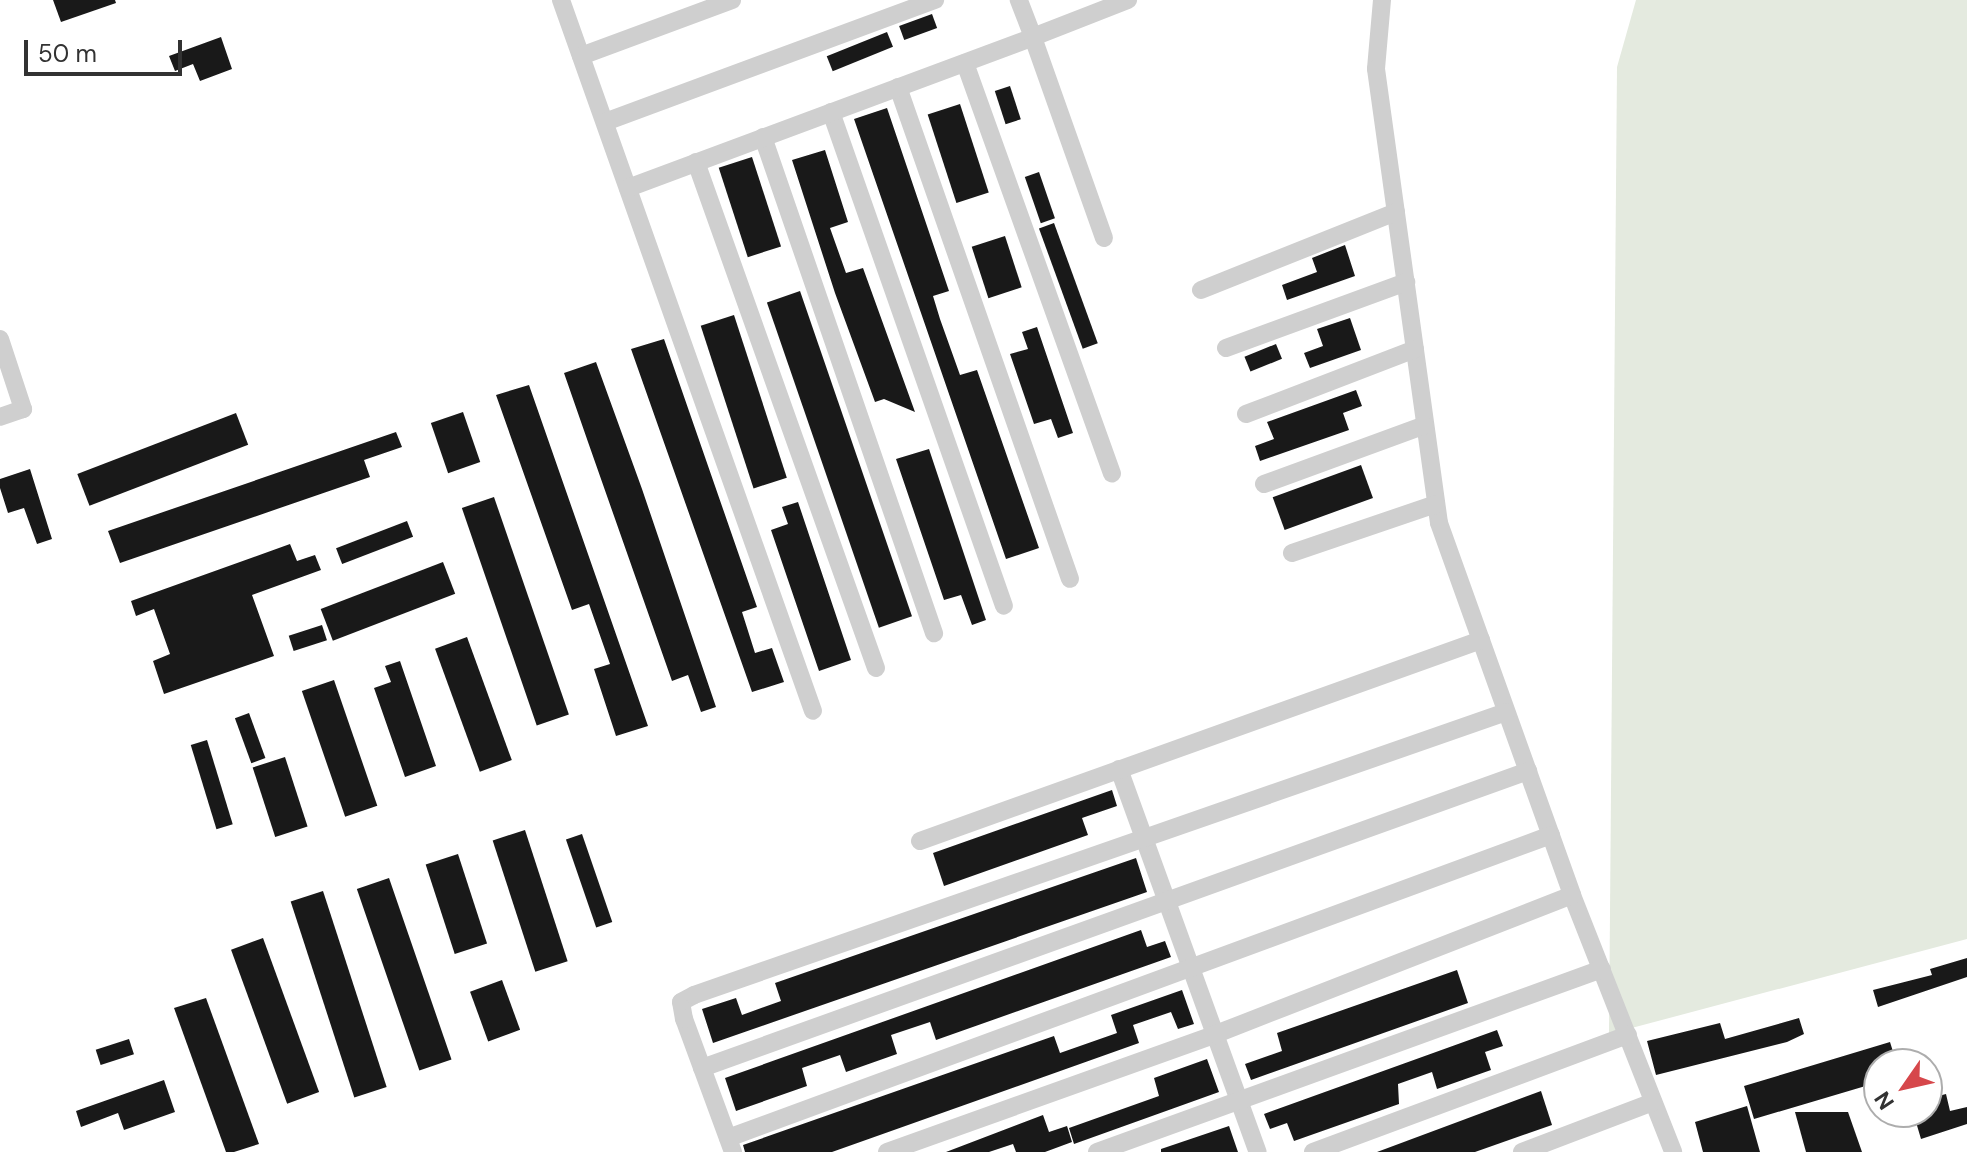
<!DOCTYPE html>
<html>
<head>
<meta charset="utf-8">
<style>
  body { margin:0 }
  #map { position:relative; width:1967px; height:1152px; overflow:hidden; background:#fff; font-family:"DM Sans",sans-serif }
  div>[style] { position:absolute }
  .green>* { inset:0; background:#e4eadf }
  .building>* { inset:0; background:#191919; transform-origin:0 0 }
  .minor>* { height:18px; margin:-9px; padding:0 9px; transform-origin:9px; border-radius:9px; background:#cfcfcf }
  span { translate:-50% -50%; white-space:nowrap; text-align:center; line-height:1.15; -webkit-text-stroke:8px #fff; paint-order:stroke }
  .north { position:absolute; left:1863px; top:1048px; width:80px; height:80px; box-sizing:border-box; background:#fff; border:2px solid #adadad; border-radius:50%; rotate:236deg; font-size:22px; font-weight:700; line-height:32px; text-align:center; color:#323232 }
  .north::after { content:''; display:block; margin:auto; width:28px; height:36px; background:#d6474b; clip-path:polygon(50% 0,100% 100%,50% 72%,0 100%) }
  .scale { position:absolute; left:24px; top:40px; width:158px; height:36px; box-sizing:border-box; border:4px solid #323232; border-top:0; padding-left:10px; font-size:24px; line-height:28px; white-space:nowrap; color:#323232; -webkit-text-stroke:6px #fff; paint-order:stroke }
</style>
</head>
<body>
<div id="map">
  <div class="green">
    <div style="clip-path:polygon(1636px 0,1967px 0,1967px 939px,1609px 1034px,1617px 67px)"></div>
  </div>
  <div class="building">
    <div style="clip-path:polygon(53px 0,115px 0,116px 3px,61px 22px)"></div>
    <div style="left:932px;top:14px;width:15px;height:35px;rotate:70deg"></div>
    <div style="left:887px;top:32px;width:16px;height:65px;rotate:68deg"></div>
    <div style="clip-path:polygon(221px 37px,232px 69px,200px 81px,193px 64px,175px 71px,169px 56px)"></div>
    <div style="left:1010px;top:86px;width:35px;height:16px;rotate:72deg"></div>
    <div style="left:960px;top:104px;width:93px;height:34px;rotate:72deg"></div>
    <div style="clip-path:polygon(887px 108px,949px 291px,933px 296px,940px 319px,960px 375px,977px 370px,1039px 548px,1006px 559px,854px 119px)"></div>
    <div style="clip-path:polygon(825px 150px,848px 222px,830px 228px,846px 273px,863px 268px,915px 412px,884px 399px,875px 402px,835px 293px,792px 160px)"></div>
    <div style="left:752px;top:157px;width:94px;height:35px;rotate:72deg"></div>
    <div style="left:1039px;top:172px;width:49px;height:15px;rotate:71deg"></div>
    <div style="left:1054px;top:223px;width:128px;height:16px;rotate:70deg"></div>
    <div style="left:1005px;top:236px;width:54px;height:35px;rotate:72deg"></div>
    <div style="clip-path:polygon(1345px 245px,1355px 276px,1287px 300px,1282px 285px,1317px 272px,1312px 258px)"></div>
    <div style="left:800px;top:291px;width:344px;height:35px;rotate:71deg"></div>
    <div style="left:734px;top:315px;width:171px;height:35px;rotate:72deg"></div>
    <div style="clip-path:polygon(1350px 318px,1361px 350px,1310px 368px,1304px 353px,1323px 346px,1317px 329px)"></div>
    <div style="clip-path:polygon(1037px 327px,1073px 433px,1058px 438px,1051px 419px,1034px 424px,1010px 354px,1028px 349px,1022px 332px)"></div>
    <div style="clip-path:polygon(664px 339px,757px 607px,742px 612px,755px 653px,772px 648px,784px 682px,752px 692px,631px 349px)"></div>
    <div style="left:1276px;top:344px;width:16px;height:34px;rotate:68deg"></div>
    <div style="clip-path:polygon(596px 362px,642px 489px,716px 707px,701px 712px,688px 675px,672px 681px,588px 442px,564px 373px)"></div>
    <div style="clip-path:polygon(529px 385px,648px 726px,616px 736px,594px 669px,610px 664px,589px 604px,572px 610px,496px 395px)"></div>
    <div style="clip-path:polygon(1356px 390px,1362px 406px,1343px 413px,1349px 430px,1260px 461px,1255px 446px,1274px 439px,1267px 422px)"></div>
    <div style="left:463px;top:412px;width:53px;height:34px;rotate:71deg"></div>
    <div style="left:236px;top:413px;width:34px;height:170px;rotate:69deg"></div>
    <div style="clip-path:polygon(396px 432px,402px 447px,364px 460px,370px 477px,120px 563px,108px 531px)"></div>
    <div style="clip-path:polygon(929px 449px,986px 620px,972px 625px,961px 595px,944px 600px,896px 459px)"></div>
    <div style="left:1361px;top:465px;width:35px;height:94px;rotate:70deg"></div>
    <div style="clip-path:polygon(30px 469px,52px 539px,37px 544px,24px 508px,8px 513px,0 488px,0 479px)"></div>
    <div style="left:494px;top:497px;width:230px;height:34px;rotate:71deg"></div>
    <div style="clip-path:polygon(798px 502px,851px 660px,819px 671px,771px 530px,788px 524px,782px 507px)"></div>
    <div style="left:407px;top:521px;width:17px;height:76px;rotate:69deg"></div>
    <div style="clip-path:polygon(290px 544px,297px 561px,315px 555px,321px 570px,252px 595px,274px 656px,164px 694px,153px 661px,170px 654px,154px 609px,136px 616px,131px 601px)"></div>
    <div style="left:443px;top:562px;width:34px;height:131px;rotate:69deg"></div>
    <div style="left:322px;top:625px;width:16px;height:35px;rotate:72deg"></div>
    <div style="left:467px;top:637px;width:131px;height:34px;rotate:70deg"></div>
    <div style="clip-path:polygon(400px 661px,436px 766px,405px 777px,374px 688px,391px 682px,385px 666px)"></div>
    <div style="left:334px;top:680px;width:133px;height:34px;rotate:71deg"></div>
    <div style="left:249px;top:713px;width:48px;height:15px;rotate:70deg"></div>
    <div style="left:207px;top:740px;width:88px;height:17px;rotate:73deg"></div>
    <div style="left:285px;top:757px;width:73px;height:34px;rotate:72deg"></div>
    <div style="clip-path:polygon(1112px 790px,1117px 806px,1082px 818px,1088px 835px,944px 886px,933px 853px)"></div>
    <div style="left:525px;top:830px;width:138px;height:34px;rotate:72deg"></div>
    <div style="left:582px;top:834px;width:93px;height:17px;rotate:71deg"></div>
    <div style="left:458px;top:854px;width:94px;height:34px;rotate:72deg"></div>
    <div style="clip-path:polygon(1136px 858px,1147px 892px,713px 1043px,702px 1009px,736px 998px,742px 1015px,781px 1001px,775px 983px)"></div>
    <div style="left:389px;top:878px;width:192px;height:34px;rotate:71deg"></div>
    <div style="left:323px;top:891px;width:206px;height:34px;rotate:72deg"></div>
    <div style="clip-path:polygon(1141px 930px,1147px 947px,1165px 941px,1171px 957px,936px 1040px,930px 1022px,891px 1035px,897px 1054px,846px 1072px,840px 1055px,802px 1068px,807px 1086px,736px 1111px,725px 1078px)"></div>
    <div style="left:263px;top:938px;width:164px;height:34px;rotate:70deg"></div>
    <div style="clip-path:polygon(1967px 958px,1967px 977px,1878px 1007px,1873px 990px,1932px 975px,1930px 969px)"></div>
    <div style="clip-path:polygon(1457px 970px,1468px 1003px,1251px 1080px,1245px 1064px,1282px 1051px,1277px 1033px)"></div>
    <div style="left:502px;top:980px;width:53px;height:34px;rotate:70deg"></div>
    <div style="clip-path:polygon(1182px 990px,1194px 1024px,1178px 1029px,1171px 1012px,1133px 1025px,1139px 1043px,832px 1152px,745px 1152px,743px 1145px,1054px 1036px,1060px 1053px,1117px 1033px,1111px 1015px)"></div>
    <div style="clip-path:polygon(206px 998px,259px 1144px,234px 1152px,226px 1152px,174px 1008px)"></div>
    <div style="clip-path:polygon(1799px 1018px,1804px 1034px,1787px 1042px,1656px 1075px,1647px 1041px,1720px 1023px,1725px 1039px)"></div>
    <div style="clip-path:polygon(1497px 1030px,1503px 1046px,1485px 1052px,1491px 1070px,1437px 1089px,1432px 1072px,1398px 1084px,1399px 1104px,1294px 1141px,1287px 1123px,1270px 1129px,1264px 1114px)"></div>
    <div style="left:129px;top:1039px;width:16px;height:35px;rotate:72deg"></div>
    <div style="clip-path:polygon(1890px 1042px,1895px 1058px,1877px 1063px,1879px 1082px,1754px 1119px,1744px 1086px)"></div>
    <div style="clip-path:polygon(1207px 1059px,1219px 1092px,1074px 1144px,1069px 1128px,1159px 1096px,1154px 1078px)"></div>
    <div style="clip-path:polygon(164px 1080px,175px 1112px,124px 1130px,118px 1113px,81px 1127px,76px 1111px)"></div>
    <div style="clip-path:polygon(1541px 1091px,1552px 1125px,1475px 1152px,1377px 1152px)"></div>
    <div style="clip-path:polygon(1946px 1094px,1950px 1111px,1967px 1107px,1967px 1124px,1921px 1139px,1913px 1112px,1927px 1112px,1927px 1099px)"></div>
    <div style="clip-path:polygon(1747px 1106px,1760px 1152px,1703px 1152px,1695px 1122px)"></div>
    <div style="clip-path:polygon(1795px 1112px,1848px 1112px,1862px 1152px,1806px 1152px)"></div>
    <div style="clip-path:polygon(1043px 1115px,1049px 1132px,1067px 1126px,1072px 1142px,1045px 1152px,1016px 1152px,1013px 1144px,989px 1152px,946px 1152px)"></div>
    <div style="clip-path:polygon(1229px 1126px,1238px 1152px,1161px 1152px,1161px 1149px)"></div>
  </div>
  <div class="minor">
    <div style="left:561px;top:0;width:754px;rotate:70.48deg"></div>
    <div style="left:1382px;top:0;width:69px;rotate:95deg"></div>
    <div style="left:1376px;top:69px;width:458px;rotate:82.1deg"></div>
    <div style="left:1439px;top:523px;width:395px;rotate:70.3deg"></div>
    <div style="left:1572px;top:895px;width:276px;rotate:68.5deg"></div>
    <div style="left:581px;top:56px;width:161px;rotate:-20.3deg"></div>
    <div style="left:965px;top:63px;width:436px;rotate:70.3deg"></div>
    <div style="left:898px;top:87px;width:521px;rotate:70.73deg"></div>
    <div style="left:831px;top:112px;width:523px;rotate:70.7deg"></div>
    <div style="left:605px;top:122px;width:352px;rotate:-20.3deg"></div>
    <div style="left:763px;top:137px;width:525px;rotate:70.98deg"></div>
    <div style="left:696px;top:162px;width:537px;rotate:70.42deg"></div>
    <div style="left:628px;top:188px;width:432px;rotate:-20.4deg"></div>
    <div style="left:1033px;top:37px;width:40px;rotate:-111deg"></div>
    <div style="left:1104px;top:238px;width:213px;rotate:-109.5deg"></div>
    <div style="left:1033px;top:37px;width:102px;rotate:-21.3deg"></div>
    <div style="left:1201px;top:290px;width:210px;rotate:-21.8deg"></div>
    <div style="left:0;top:339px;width:74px;rotate:71.8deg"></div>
    <div style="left:23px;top:409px;width:24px;rotate:161deg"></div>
    <div style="left:1226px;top:348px;width:192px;rotate:-20.1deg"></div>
    <div style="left:1246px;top:414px;width:181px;rotate:-21deg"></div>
    <div style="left:1264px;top:484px;width:171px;rotate:-20.1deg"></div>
    <div style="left:1292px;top:553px;width:152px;rotate:-18.8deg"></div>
    <div style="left:1119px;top:769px;width:407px;rotate:70.1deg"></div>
    <div style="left:920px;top:841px;width:596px;rotate:-19.71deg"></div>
    <div style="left:702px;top:1068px;width:878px;rotate:-19.78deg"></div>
    <div style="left:728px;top:1138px;width:877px;rotate:-20.21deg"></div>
    <div style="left:733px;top:1152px;width:142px;rotate:-110.2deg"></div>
    <div style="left:684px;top:1019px;width:17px;rotate:-100deg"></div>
    <div style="left:681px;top:1002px;width:15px;rotate:-28deg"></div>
    <div style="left:694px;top:995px;width:860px;rotate:-19.21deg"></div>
    <div style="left:887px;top:1152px;width:350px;rotate:-19.7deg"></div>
    <div style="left:1216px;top:1034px;width:382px;rotate:-21.3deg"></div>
    <div style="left:1097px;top:1152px;width:537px;rotate:-19.92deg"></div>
    <div style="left:1313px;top:1152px;width:336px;rotate:-20.4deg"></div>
    <div style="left:1522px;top:1152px;width:140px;rotate:-20.9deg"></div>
  </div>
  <div class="north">N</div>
  <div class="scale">50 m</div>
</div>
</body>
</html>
